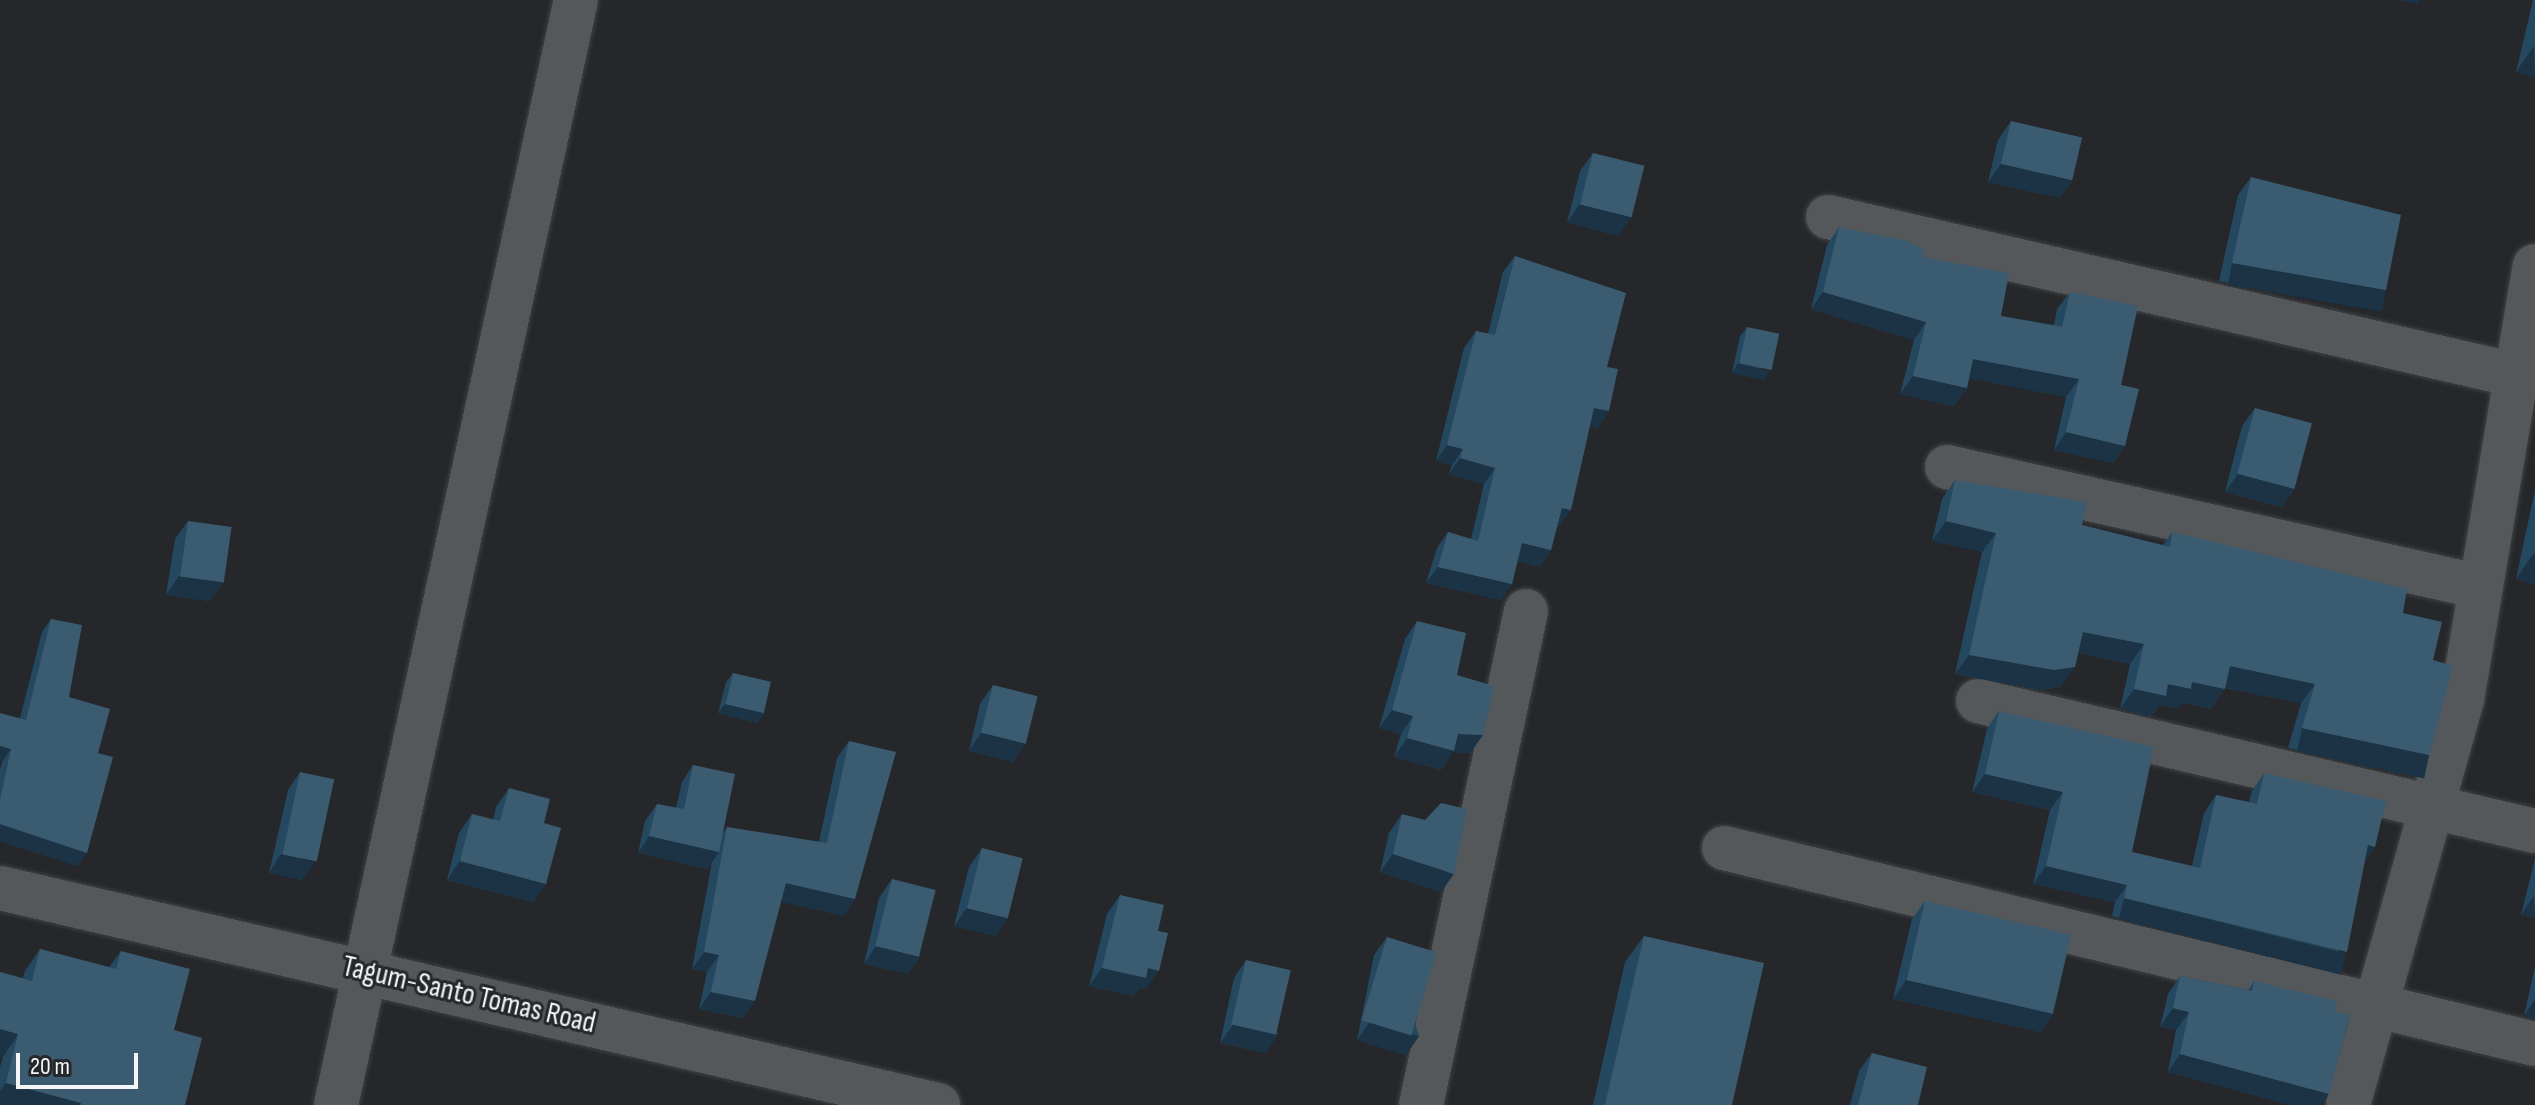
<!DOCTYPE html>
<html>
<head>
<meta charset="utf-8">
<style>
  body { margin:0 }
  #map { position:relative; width:2535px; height:1105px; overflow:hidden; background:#25272a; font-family:"Sofia Sans Condensed",sans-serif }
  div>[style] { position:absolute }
  .roads { filter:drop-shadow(0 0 2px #404244) drop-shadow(0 0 2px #404244) }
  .street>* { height:44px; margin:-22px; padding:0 22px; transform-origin:22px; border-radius:22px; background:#55585a }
  .secondary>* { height:44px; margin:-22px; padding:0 22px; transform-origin:22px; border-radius:22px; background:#55585a }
  .wall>* { inset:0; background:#254861 }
  .shaded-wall>* { inset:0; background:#1b3344; transform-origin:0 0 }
  .building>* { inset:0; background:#3b5b71; transform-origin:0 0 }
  span { translate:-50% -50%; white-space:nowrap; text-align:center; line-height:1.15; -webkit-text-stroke:6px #25272a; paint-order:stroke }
  .street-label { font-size:30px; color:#f3f5f6 }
  .scale { position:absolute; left:16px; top:1053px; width:122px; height:36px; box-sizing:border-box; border:4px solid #f3f5f6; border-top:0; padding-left:10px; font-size:24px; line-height:28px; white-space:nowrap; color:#f3f5f6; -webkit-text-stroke:6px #25272a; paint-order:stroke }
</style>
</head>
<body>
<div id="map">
  <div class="roads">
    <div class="street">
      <div style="left:1828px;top:217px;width:701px;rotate:12.95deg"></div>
      <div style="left:1947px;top:467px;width:547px;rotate:12.67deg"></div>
      <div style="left:1978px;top:701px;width:572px;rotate:13.14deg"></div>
      <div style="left:1724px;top:848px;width:834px;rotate:13.59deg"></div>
      <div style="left:336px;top:1105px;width:1131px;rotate:-77.75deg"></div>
      <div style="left:1421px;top:1105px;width:505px;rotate:-78deg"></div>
      <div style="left:2348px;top:1105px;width:421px;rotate:-74.3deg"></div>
      <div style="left:2462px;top:700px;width:440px;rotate:-80.5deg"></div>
    </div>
    <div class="secondary">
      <div style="left:0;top:888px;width:963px;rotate:13.03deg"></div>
    </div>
  </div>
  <div class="wall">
    <div style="clip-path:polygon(2533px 0,2535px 0,2535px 77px,2516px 72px)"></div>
    <div style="clip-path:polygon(2011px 121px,2072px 180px,2060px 198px,1988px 182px,1998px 140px)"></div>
    <div style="clip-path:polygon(1593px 153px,1631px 217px,1618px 236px,1567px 222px,1580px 171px)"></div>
    <div style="clip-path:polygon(2251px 177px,2386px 290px,2373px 308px,2219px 281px,2238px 195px)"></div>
    <div style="clip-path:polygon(1839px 227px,1922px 257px,2001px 316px,2054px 325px,2057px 309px,2070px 292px,2121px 385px,2125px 446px,2113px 463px,2054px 450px,2066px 397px,1969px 378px,1967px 388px,1954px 406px,1900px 394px,1914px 340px,1811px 309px,1827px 245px)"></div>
    <div style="clip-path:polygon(1515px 256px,1607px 367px,1598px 428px,1590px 426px,1560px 526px,1557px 526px,1551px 550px,1540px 567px,1517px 561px,1512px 584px,1501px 600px,1426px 583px,1437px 548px,1448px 532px,1471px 539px,1484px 484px,1449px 474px,1452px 465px,1436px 461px,1464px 348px,1476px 331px,1488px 334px,1503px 272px)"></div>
    <div style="clip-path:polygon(1747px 327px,1764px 380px,1732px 373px,1740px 336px)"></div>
    <div style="clip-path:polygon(2255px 408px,2282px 507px,2225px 492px,2242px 426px)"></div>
    <div style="clip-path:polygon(1955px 480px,2082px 525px,2163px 545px,2172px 532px,2403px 613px,2433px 660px,2429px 755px,2415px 775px,2288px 748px,2301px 703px,2225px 688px,2211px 709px,2182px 702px,2178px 708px,2160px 705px,2152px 716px,2120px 709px,2130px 664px,2078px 653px,2061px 687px,2040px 690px,1955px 674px,1982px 552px,1932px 541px,1942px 499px)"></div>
    <div style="clip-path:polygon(2535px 490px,2535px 584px,2516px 579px)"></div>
    <div style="clip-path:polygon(188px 521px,210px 601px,166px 595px,175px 539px)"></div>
    <div style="clip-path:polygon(51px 619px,69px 697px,98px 753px,78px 866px,0 841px,0 769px,2px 762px,20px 718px,42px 632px)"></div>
    <div style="clip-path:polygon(1417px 621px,1457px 675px,1483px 735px,1470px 753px,1453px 752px,1441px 770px,1394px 757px,1401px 734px,1379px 728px,1405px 639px)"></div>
    <div style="clip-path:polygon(733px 673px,764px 713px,757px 723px,718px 713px,726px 682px)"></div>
    <div style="clip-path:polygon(993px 685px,1026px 743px,1013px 762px,969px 751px,980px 704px)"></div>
    <div style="clip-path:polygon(1999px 711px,2132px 852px,2192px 866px,2204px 813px,2216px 795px,2249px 802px,2252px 791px,2264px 773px,2365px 861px,2334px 970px,2112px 916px,2115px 902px,2033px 884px,2050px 810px,1972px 792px,1987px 729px)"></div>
    <div style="clip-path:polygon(849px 741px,855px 899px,843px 916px,781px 901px,743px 1018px,699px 1009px,707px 972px,692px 969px,712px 862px,707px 869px,638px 853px,645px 821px,657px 804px,676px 808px,682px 782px,693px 765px,723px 833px,727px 827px,819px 842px,837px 758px)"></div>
    <div style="clip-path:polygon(300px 772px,302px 880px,269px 873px,288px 790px)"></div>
    <div style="clip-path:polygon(509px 788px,544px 823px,546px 884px,533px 902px,447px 880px,459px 833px,472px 814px,493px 820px,496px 807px)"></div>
    <div style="clip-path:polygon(1402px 814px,1441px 892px,1380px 872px,1389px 833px)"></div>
    <div style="clip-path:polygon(982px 848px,996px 936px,954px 926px,969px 867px)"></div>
    <div style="clip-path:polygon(2535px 858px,2535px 918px,2521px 915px)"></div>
    <div style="clip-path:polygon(892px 879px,920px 956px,908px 974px,864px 964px,879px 898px)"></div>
    <div style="clip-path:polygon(1120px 895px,1158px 931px,1146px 989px,1139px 988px,1133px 996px,1089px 986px,1107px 914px)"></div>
    <div style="clip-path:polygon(1925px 901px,2053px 1014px,2041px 1032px,1893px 999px,1912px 919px)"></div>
    <div style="clip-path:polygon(1644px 936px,1732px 1105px,1593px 1105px,1625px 962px)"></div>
    <div style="clip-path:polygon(1387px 937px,1419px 1036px,1406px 1055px,1357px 1040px,1374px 955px)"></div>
    <div style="clip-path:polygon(40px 949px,109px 967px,121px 951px,174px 1030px,185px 1105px,0 1105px,0 1067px,3px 1057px,0 1056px,0 972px,23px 978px,25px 971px)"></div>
    <div style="clip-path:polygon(1246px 960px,1278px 1034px,1265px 1053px,1220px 1043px,1234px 978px)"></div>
    <div style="clip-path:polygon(2535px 966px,2535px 1020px,2524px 1016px)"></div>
    <div style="clip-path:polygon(2180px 976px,2248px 990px,2254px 981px,2321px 1105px,2291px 1105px,2168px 1072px,2176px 1030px,2160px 1027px,2168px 994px)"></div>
    <div style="clip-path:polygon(1872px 1053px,1918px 1105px,1850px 1105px,1859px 1071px)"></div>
  </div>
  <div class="shaded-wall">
    <div style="clip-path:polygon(2398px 0,2420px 0,2417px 4px)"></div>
    <div style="clip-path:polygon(2534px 46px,2535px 77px,2516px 72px)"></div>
    <div style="clip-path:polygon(2001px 164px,2072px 180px,2060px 198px,1988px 182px)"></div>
    <div style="clip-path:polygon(1580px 204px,1631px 217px,1618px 236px,1567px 222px)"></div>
    <div style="left:2232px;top:263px;width:156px;height:22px;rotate:10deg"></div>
    <div style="clip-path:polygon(1823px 292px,1926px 322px,1914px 340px,1811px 309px)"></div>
    <div style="clip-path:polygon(1973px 359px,2079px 379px,2066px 397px,1961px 377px)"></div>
    <div style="clip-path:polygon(1738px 363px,1770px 371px,1764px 380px,1732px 373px)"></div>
    <div style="clip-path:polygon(1913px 376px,1967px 388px,1954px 406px,1900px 394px)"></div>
    <div style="clip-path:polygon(1594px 408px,1609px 411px,1598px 428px,1582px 424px)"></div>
    <div style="clip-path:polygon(2066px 432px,2125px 446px,2113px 463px,2054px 450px)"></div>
    <div style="clip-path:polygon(1447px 445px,1463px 449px,1452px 465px,1436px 461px)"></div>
    <div style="clip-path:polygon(1460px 458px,1495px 468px,1484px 484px,1449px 474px)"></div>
    <div style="clip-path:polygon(2238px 474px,2295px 489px,2282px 507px,2225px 492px)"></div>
    <div style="clip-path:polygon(1562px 508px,1571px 510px,1560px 526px,1550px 524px)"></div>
    <div style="clip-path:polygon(1946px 521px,1996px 533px,1982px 552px,1932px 541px)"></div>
    <div style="clip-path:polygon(1522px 543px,1551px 550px,1540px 567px,1510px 559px)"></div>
    <div style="clip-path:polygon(2533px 554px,2535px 555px,2535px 584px,2516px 579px)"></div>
    <div style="clip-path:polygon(1438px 567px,1512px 584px,1501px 600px,1426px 583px)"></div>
    <div style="clip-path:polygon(179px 576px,223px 583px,210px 601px,166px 595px)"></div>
    <div style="clip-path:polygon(2083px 632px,2144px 644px,2130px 664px,2069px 651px)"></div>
    <div style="clip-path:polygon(1969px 655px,2075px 667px,2061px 687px,2040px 690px,1955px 674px)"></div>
    <div style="clip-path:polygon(2230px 666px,2315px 684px,2301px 703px,2217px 686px)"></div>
    <div style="clip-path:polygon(2192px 682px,2225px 689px,2211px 709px,2182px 702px,2178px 708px,2160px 705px,2152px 716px,2120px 709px,2134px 689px)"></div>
    <div style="clip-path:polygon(725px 704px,764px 713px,757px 723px,718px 713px)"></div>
    <div style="clip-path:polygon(1392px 710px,1413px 716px,1401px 734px,1379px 728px)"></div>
    <div style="left:2302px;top:728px;width:130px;height:24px;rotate:12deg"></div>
    <div style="clip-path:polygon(981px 733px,1026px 743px,1013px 762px,969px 751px)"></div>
    <div style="clip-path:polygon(1458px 734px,1483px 735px,1470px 753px,1453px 752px,1441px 770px,1394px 757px,1407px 738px)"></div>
    <div style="clip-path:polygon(0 746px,11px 749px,2px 762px,0 761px)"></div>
    <div style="clip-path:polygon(1985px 774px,2063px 792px,2050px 810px,1972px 792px)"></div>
    <div style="clip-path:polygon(0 824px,87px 853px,78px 866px,0 841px)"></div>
    <div style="clip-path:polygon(649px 836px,719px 852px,707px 869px,638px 853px)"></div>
    <div style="clip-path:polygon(2368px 845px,2375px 847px,2362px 865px)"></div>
    <div style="clip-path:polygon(281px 854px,315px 862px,302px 880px,269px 873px)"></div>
    <div style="clip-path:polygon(1393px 854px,1454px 874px,1441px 892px,1380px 872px)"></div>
    <div style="clip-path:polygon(460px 861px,546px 884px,533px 902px,447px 880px)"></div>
    <div style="clip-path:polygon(2046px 866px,2127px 885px,2115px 902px,2033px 884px)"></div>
    <div style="clip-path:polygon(786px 883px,855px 899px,843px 916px,774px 900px)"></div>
    <div style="clip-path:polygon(2534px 896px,2535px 918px,2521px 915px)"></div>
    <div style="left:2124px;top:898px;width:229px;height:22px;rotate:14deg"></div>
    <div style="clip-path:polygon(967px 908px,1009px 917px,996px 936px,954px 926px)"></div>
    <div style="clip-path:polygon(876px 946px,920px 956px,908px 974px,864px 964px)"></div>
    <div style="clip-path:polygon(704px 952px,719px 955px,707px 972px,692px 969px)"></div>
    <div style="clip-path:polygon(1102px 968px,1148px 968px,1159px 971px,1146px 989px,1139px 988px,1133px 996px,1089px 986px)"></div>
    <div style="clip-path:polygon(1906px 980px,2053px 1014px,2041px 1032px,1893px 999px)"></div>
    <div style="clip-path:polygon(711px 992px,755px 1001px,743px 1018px,699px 1009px)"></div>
    <div style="clip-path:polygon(2535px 999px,2535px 1020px,2524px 1016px)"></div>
    <div style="clip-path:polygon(2173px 1008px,2189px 1012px,2176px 1030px,2160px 1027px)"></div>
    <div style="clip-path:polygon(1370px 1022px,1419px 1036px,1406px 1055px,1357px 1040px)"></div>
    <div style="clip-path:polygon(1233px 1025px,1278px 1034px,1265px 1053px,1220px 1043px)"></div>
    <div style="clip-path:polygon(0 1029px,18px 1034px,3px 1057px,0 1056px)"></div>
    <div style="clip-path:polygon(2180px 1054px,2329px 1094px,2321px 1105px,2291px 1105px,2168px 1072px)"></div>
    <div style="clip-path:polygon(6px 1083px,81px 1103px,80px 1105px,0 1105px,0 1091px)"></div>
  </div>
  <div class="building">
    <div style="left:2011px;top:121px;width:73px;height:44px;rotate:13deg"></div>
    <div style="left:1593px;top:153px;width:53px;height:53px;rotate:14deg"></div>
    <div style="clip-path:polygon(2251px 177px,2401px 215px,2386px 290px,2232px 263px)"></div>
    <div style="clip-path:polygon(1839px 227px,1908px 241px,1925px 250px,1922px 257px,2009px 273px,2001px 316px,2062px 327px,2070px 292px,2138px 306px,2121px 385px,2139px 389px,2125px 446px,2066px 432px,2079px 379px,1973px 359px,1967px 388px,1913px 376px,1926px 322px,1823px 292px)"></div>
    <div style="clip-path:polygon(1515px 256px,1626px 293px,1607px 367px,1618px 369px,1609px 411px,1594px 408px,1571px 510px,1562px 508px,1551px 550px,1522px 543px,1512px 584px,1438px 567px,1448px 532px,1478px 541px,1495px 468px,1460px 458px,1463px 449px,1447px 445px,1476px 331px,1495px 335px)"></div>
    <div style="left:1747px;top:327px;width:33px;height:37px;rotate:12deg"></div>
    <div style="left:2255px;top:408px;width:59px;height:68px;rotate:15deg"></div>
    <div style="clip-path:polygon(1955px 480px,2087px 502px,2082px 525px,2170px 547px,2172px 532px,2407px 589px,2403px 613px,2442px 622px,2433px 660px,2453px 666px,2429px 755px,2302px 728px,2315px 684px,2230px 666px,2225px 689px,2192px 682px,2191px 689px,2168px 684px,2166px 696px,2134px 689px,2144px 644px,2083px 632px,2075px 667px,2054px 670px,1969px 655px,1996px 533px,1946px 521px)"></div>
    <div style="left:188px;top:521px;width:44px;height:56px;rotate:8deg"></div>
    <div style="clip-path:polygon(51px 619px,82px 625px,69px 697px,110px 709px,98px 753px,113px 757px,87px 853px,0 824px,0 800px,11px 749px,0 746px,0 713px,26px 720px)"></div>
    <div style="clip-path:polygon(1417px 621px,1466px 633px,1457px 675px,1494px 686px,1483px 735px,1458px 734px,1454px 751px,1407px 738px,1413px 716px,1392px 710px)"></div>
    <div style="left:733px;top:673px;width:39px;height:32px;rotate:13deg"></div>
    <div style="left:993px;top:685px;width:46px;height:49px;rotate:14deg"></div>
    <div style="clip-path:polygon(1999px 711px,2154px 747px,2132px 852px,2200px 868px,2216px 795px,2257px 804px,2264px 773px,2386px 801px,2375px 847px,2368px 845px,2347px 952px,2124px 898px,2127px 885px,2046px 866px,2063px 792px,1985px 774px)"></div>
    <div style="clip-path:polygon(849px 741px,896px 752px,855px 899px,786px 883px,755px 1001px,711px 992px,719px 955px,704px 952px,727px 827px,827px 843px)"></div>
    <div style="clip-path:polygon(693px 765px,735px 774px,719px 852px,649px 836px,657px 804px,684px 809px)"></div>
    <div style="left:300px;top:772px;width:35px;height:84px;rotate:12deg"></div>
    <div style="clip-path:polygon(509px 788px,550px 799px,544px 823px,561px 828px,546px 884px,460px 861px,472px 814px,500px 821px)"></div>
    <div style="clip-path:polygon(1441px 803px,1467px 809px,1454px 874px,1393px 854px,1402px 814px,1425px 820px)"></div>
    <div style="left:982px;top:848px;width:42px;height:62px;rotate:14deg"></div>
    <div style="left:892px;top:879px;width:45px;height:69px;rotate:14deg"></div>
    <div style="clip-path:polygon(1120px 895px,1164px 905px,1158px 931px,1168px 933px,1159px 971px,1148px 968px,1146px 978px,1102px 968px)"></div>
    <div style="left:1925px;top:901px;width:150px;height:81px;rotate:13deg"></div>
    <div style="clip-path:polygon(1644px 936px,1764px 963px,1732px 1105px,1605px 1105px)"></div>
    <div style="left:1387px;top:937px;width:52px;height:87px;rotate:17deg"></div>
    <div style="clip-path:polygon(40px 949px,116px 969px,121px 951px,190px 969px,174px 1030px,202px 1038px,185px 1105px,81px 1105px,81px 1103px,6px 1083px,18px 1034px,0 1029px,0 972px,32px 981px)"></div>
    <div style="left:1246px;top:960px;width:46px;height:66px;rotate:13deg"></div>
    <div style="clip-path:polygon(2180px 976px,2252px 991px,2254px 981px,2337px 1001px,2335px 1011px,2350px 1015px,2329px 1094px,2180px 1054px,2189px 1012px,2173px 1008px)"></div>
    <div style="clip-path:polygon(1872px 1053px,1927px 1067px,1918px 1105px,1858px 1105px)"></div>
  </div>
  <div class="street-label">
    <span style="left:469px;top:995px;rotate:13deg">Tagum-Santo Tomas Road</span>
  </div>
  <div class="scale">20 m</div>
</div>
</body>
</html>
